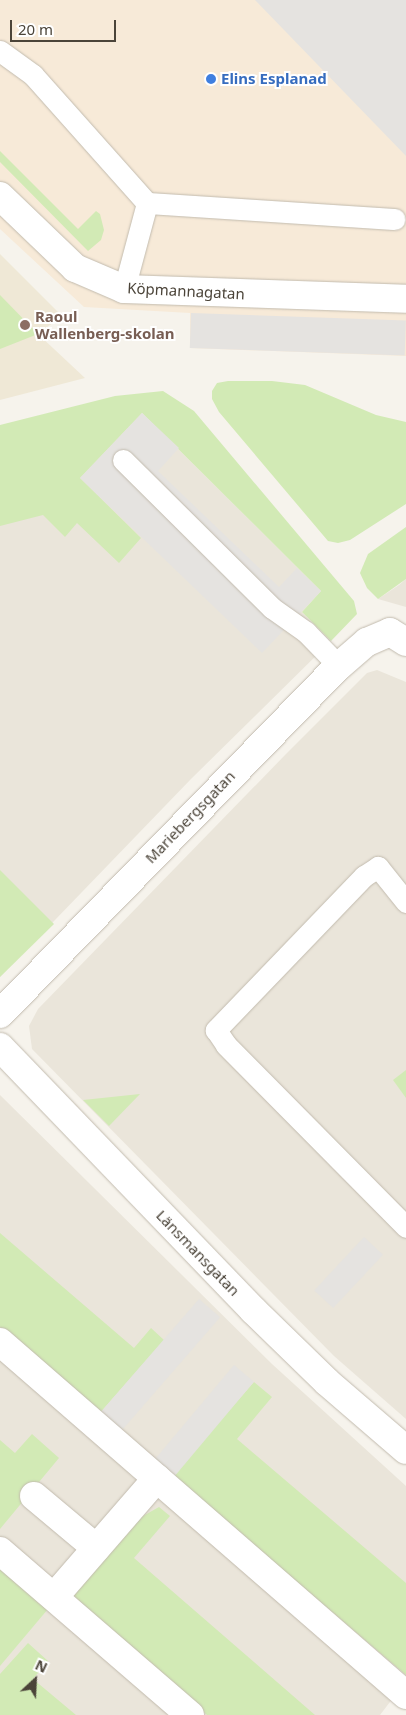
<!DOCTYPE html>
<html>
<head>
<meta charset="utf-8">
<style>
  body { margin:0 }
  #map { position:relative; width:406px; height:1715px; overflow:hidden; background:#f6f3ec; font-family:"Noto Sans",sans-serif }
  div>[style] { position:absolute }
  .residential>* { inset:0; background:#eae5da }
  .commercial>* { inset:0; background:#f7ead8 }
  .education>* { inset:0; background:#efe8d6 }
  .green>* { inset:0; background:#d2eab5 }
  .parking>* { inset:0; background:#e5e3e0; transform-origin:0 0 }
  .roads { filter:drop-shadow(0 0 1px #c2bbae) drop-shadow(0 0 1px #c2bbae) }
  .service>* { height:21px; margin:-10.5px; padding:0 10.5px; transform-origin:10.5px; border-radius:10.5px; background:#fff }
  .minor>* { height:28px; margin:-14px; padding:0 14px; transform-origin:14px; border-radius:14px; background:#fff }
  .dots>* { width:14px; height:14px; translate:-50% -50%; box-sizing:border-box; border:2px solid #fff; border-radius:50% }
  span { translate:-50% -50%; white-space:nowrap; text-align:center; line-height:1.15; -webkit-text-stroke:4px #fff; paint-order:stroke }
  .shop-label { font-size:15px; color:#366cbe; font-weight:700 }
  .left { translate:0 -50%; text-align:left }
  .street-label { font-size:15px; color:#4b4439 }
  .education-label { font-size:15px; color:#785e54; font-weight:700 }
  .north { position:absolute; left:10px; top:1655px; width:50px; height:50px; -webkit-text-stroke:4px #fff; paint-order:stroke; rotate:25deg; font-size:14px; font-weight:700; line-height:20px; text-align:center; color:#4b4439 }
  .north::after { content:''; display:block; margin:auto; width:18px; height:22px; background:#4b4439; clip-path:polygon(50% 0,100% 100%,50% 72%,0 100%) }
  .scale { position:absolute; left:10px; top:20px; width:106px; height:22px; box-sizing:border-box; border:2px solid #4b4439; border-top:0; padding-left:6px; font-size:15px; line-height:18px; white-space:nowrap; color:#4b4439; -webkit-text-stroke:4px #fff; paint-order:stroke }
</style>
</head>
<body>
<div id="map">
  <div class="residential">
    <div style="clip-path:polygon(142px 413px,321px 591px,302px 612px,331px 641px,191px 779px,0 977px,0 440px)"></div>
    <div style="clip-path:polygon(406px 579px,406px 607px,378px 599px,399px 585px)"></div>
    <div style="clip-path:polygon(377px 670px,406px 682px,406px 1419px,334px 1356px,32px 1049px,29px 1026px,38px 1009px,286px 754px,367px 673px)"></div>
    <div style="clip-path:polygon(0 1095px,272px 1364px,406px 1486px,406px 1681px,380px 1715px,0 1715px)"></div>
  </div>
  <div class="commercial">
    <div style="clip-path:polygon(0 0,406px 0,406px 356px,190px 348px,190px 313px,84px 307px,0 229px)"></div>
  </div>
  <div class="education">
    <div style="clip-path:polygon(0 254px,62px 316px,38px 334px,85px 378px,0 400px)"></div>
  </div>
  <div class="green">
    <div style="clip-path:polygon(0 151px,78px 229px,96px 211px,100px 214px,104px 230px,101px 240px,88px 251px,0 162px)"></div>
    <div style="clip-path:polygon(0 295px,38px 334px,0 349px)"></div>
    <div style="clip-path:polygon(228px 381px,272px 381px,305px 385px,376px 415px,406px 422px,406px 504px,350px 540px,338px 543px,328px 541px,219px 412px,212px 399px,212px 391px,217px 383px)"></div>
    <div style="clip-path:polygon(163px 391px,194px 411px,354px 601px,357px 614px,331px 641px,302px 612px,321px 591px,142px 413px,80px 478px,141px 538px,119px 563px,77px 523px,65px 537px,43px 515px,0 526px,0 425px,115px 396px)"></div>
    <div style="clip-path:polygon(406px 527px,406px 579px,378px 599px,367px 588px,360px 573px,368px 554px)"></div>
    <div style="clip-path:polygon(0 870px,54px 924px,0 977px)"></div>
    <div style="clip-path:polygon(406px 1070px,406px 1098px,393px 1080px)"></div>
    <div style="clip-path:polygon(140px 1094px,109px 1126px,83px 1100px)"></div>
    <div style="clip-path:polygon(0 1233px,134px 1348px,151px 1328px,164px 1340px,99px 1414px,0 1327px)"></div>
    <div style="clip-path:polygon(254px 1382px,272px 1397px,237px 1439px,406px 1583px,406px 1675px,172px 1476px)"></div>
    <div style="clip-path:polygon(32px 1434px,59px 1458px,0 1529px,0 1440px,15px 1453px)"></div>
    <div style="clip-path:polygon(159px 1507px,170px 1516px,134px 1558px,315px 1715px,207px 1715px,70px 1598px,136px 1520px)"></div>
    <div style="clip-path:polygon(0 1566px,48px 1609px,0 1666px)"></div>
    <div style="clip-path:polygon(28px 1643px,48px 1661px,33px 1679px,76px 1715px,0 1715px,0 1674px)"></div>
  </div>
  <div class="parking">
    <div style="clip-path:polygon(255px 0,406px 0,406px 156px)"></div>
    <div style="left:191px;top:313px;width:215px;height:35px;rotate:2deg"></div>
    <div style="clip-path:polygon(142px 413px,179px 448px,158px 471px,279px 587px,297px 568px,321px 591px,262px 653px,80px 478px)"></div>
    <div style="left:364px;top:1237px;width:26px;height:73px;rotate:43deg"></div>
    <div style="left:199px;top:1299px;width:28px;height:152px;rotate:41deg"></div>
    <div style="left:234px;top:1365px;width:26px;height:125px;rotate:40deg"></div>
  </div>
  <div class="roads">
    <div class="service">
      <div style="left:0;top:51px;width:41px;rotate:36deg"></div>
      <div style="left:33px;top:75px;width:171px;rotate:48.3deg"></div>
      <div style="left:147px;top:203px;width:248px;rotate:3.7deg"></div>
      <div style="left:124px;top:289px;width:89px;rotate:-75deg"></div>
      <div style="left:123px;top:460px;width:210px;rotate:44.8deg"></div>
      <div style="left:272px;top:608px;width:42px;rotate:35.2deg"></div>
      <div style="left:306px;top:632px;width:47px;rotate:45.9deg"></div>
      <div style="left:406px;top:902px;width:45px;rotate:-128.7deg"></div>
      <div style="left:378px;top:867px;width:17px;rotate:147deg"></div>
      <div style="left:364px;top:876px;width:214px;rotate:133.9deg"></div>
      <div style="left:216px;top:1030px;width:18px;rotate:56deg"></div>
      <div style="left:226px;top:1045px;width:256px;rotate:45.3deg"></div>
    </div>
    <div class="minor">
      <div style="left:0;top:196px;width:104px;rotate:43.8deg"></div>
      <div style="left:75px;top:268px;width:53px;rotate:23.2deg"></div>
      <div style="left:124px;top:289px;width:282px;rotate:2deg"></div>
      <div style="left:0;top:1014px;width:486px;rotate:-45.8deg"></div>
      <div style="left:339px;top:666px;width:37px;rotate:-41deg"></div>
      <div style="left:367px;top:642px;width:25px;rotate:-23deg"></div>
      <div style="left:390px;top:632px;width:19px;rotate:32deg"></div>
      <div style="left:0;top:1047px;width:365px;rotate:46.1deg"></div>
      <div style="left:253px;top:1310px;width:103px;rotate:44.2deg"></div>
      <div style="left:327px;top:1382px;width:104px;rotate:40.7deg"></div>
      <div style="left:0;top:1342px;width:538px;rotate:41.01deg"></div>
      <div style="left:34px;top:1496px;width:81px;rotate:40deg"></div>
      <div style="left:0;top:1551px;width:251px;rotate:40.8deg"></div>
      <div style="left:54px;top:1597px;width:157px;rotate:-49.1deg"></div>
    </div>
  </div>
  <div class="dots">
    <div style="left:211px;top:79px;background:#3f7fe0"></div>
    <div style="left:25px;top:325px;background:#8d6e63"></div>
  </div>
  <div class="shop-label">
    <span class="left" style="left:221px;top:79px">Elins Esplanad</span>
  </div>
  <div class="street-label">
    <span style="left:186px;top:291px;rotate:3deg">Köpmannagatan</span>
    <span style="left:190px;top:817px;rotate:-46deg">Mariebergsgatan</span>
    <span style="left:198px;top:1253px;rotate:46deg">Länsmansgatan</span>
  </div>
  <div class="education-label">
    <span class="left" style="left:35px;top:325px">Raoul<br>Wallenberg-skolan</span>
  </div>
  <div class="north">N</div>
  <div class="scale">20 m</div>
</div>
</body>
</html>
